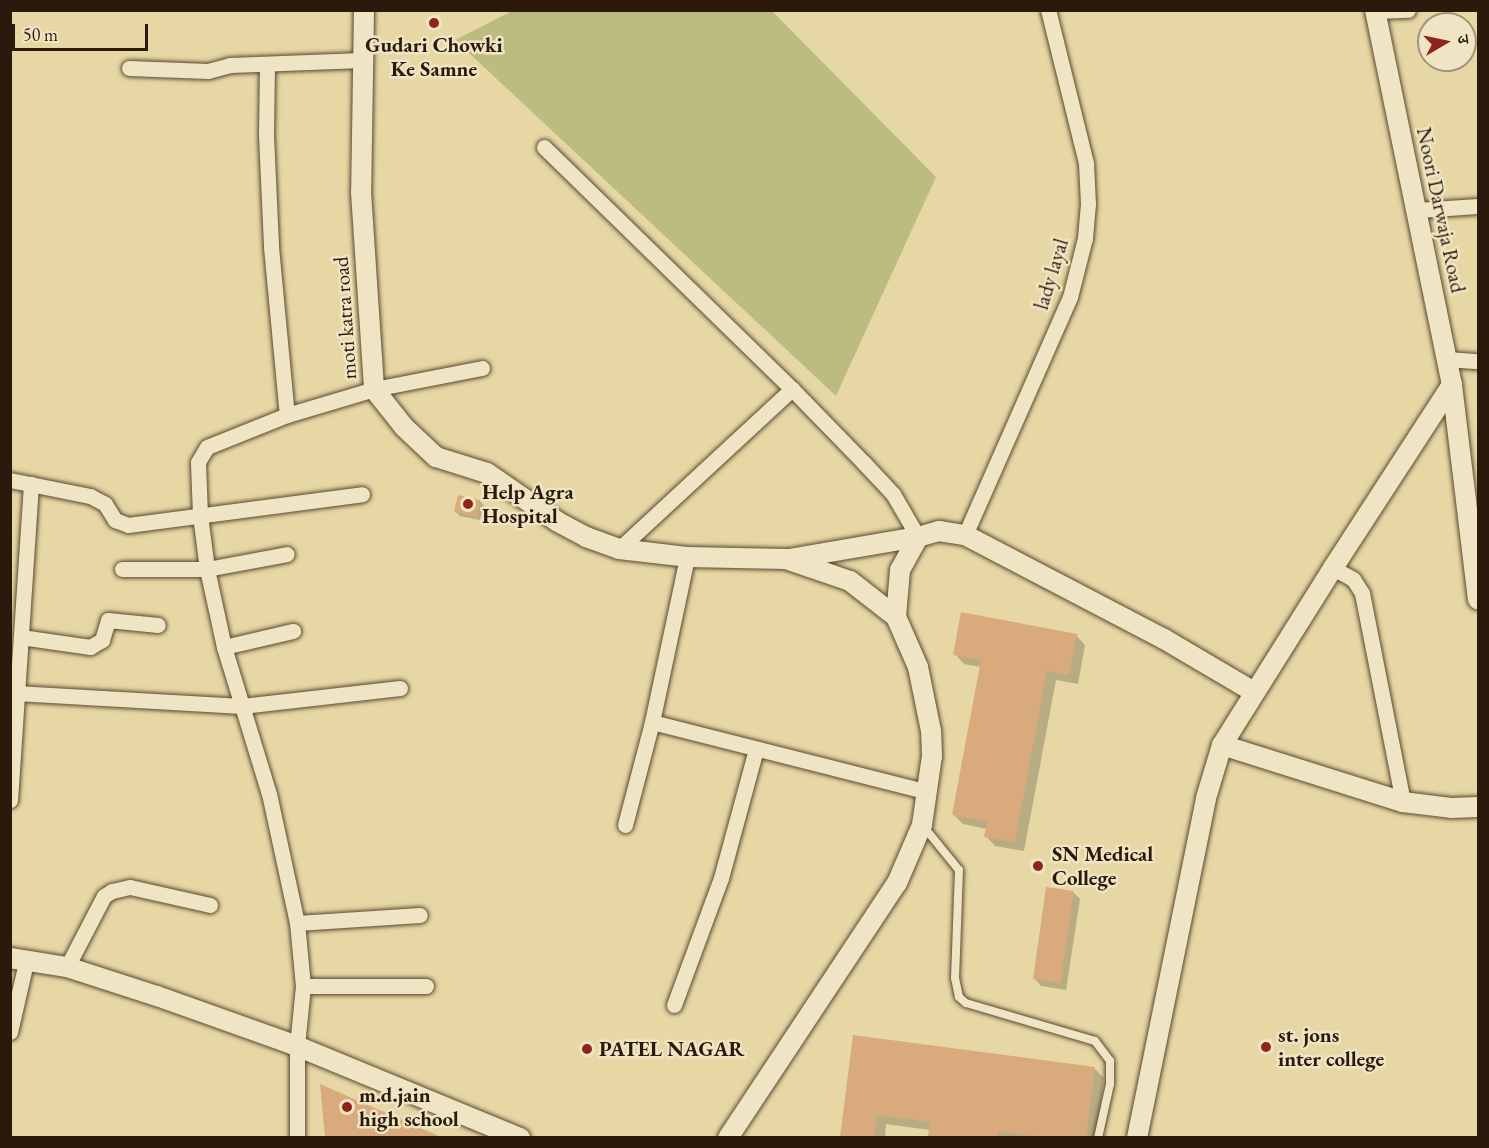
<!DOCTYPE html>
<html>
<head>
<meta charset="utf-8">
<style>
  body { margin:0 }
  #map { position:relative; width:1489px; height:1148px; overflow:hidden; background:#e6d7a4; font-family:"EB Garamond","Noto Serif Devanagari",serif }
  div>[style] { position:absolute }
  .green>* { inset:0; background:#bcbc81 }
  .shadow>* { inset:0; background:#0003 }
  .building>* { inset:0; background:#d9aa7c; transform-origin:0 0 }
  .roads { filter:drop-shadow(0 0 2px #5a4931) drop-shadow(0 0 2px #5a4931) }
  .service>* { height:8px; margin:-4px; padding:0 4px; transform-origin:4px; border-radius:4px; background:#efe5c4 }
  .minor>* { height:15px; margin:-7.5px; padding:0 7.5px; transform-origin:7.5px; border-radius:7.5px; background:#efe5c4 }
  .tertiary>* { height:20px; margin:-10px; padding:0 10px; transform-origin:10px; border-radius:10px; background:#efe5c4 }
  .dots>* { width:16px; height:16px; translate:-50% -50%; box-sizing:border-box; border:3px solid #efe5c4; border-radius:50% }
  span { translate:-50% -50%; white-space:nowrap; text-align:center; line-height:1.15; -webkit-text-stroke:5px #efe5c4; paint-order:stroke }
  .poi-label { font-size:21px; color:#2b1a0b; font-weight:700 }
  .left { translate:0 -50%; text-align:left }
  .street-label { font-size:21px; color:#2b1a0b }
  .frame { position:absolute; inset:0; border:12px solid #2b1a0b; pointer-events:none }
  .north { position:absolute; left:1417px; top:12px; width:60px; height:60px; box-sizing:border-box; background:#efe5c4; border:2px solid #a1947a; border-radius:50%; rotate:81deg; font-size:16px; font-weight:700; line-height:24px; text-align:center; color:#2b1a0b }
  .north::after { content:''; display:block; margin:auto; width:21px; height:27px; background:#8f2418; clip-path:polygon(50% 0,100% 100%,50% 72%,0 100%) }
  .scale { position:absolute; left:12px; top:24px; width:136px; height:27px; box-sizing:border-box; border:3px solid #2b1a0b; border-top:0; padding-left:8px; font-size:18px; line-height:21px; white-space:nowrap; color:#2b1a0b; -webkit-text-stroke:4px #efe5c4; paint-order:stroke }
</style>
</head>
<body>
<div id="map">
  <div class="green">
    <div style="clip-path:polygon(512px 11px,772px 11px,936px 177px,836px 396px,455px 40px)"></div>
  </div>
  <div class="shadow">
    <div style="clip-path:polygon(480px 501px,484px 506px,480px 520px,460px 516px,455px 511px)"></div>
    <div style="clip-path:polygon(1076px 635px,1085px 645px,1078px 684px,1056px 680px,1024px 851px,995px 846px,986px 836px,987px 829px,963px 824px,954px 815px,981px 667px,964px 664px,955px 654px)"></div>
    <div style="clip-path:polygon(1073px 892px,1080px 899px,1066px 990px,1041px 986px,1034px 978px)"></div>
    <div style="clip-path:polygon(854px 1037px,1094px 1068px,1104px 1078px,1096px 1138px,929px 1138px,930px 1130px,886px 1124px,885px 1138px,841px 1138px)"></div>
    <div style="clip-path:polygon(322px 1086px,422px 1131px,429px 1138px,327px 1138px)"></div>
  </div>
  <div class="building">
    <div style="left:458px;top:495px;width:23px;height:17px;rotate:13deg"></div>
    <div style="clip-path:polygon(961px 612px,1077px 634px,1069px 675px,1047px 671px,1015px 842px,984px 837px,987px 822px,952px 815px,981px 660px,953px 655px)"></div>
    <div style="left:1046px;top:887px;width:28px;height:93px;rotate:8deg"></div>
    <div style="clip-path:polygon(853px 1035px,1095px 1067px,1086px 1137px,1043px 1137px,998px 1132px,998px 1137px,928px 1137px,930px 1122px,877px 1115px,874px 1137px,840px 1137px)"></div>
    <div style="clip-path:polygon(320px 1084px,441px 1137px,325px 1137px)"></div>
  </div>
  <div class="roads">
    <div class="service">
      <div style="left:924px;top:827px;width:55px;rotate:50.9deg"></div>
      <div style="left:959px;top:870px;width:108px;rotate:92.1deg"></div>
      <div style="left:955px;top:978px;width:19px;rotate:78deg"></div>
      <div style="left:959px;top:997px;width:9px;rotate:41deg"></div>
      <div style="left:966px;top:1003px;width:134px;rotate:16.4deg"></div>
      <div style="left:1095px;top:1041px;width:25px;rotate:53deg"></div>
      <div style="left:1110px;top:1061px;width:23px;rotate:90deg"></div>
      <div style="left:1110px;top:1084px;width:55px;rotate:102.5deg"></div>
    </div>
    <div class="minor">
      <div style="left:1376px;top:11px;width:32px;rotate:-2deg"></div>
      <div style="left:267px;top:64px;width:71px;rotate:90.8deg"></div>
      <div style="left:266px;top:135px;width:112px;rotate:87.4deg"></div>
      <div style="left:271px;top:247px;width:169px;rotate:84.6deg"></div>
      <div style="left:129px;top:68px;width:79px;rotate:2.2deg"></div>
      <div style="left:208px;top:71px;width:23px;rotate:-15deg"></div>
      <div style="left:230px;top:65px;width:132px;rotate:-2.2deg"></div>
      <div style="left:544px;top:147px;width:347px;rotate:44.3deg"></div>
      <div style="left:792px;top:389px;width:102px;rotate:45.8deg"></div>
      <div style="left:863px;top:462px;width:44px;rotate:46.8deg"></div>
      <div style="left:893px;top:494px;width:50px;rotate:59.8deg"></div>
      <div style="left:1417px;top:210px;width:61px;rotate:-3.8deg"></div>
      <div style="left:1447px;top:359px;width:31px;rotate:4deg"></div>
      <div style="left:10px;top:480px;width:82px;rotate:11.3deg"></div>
      <div style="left:90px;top:496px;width:17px;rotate:28deg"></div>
      <div style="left:105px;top:504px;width:19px;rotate:58deg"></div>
      <div style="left:115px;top:520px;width:14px;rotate:21deg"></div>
      <div style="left:128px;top:525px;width:236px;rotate:-7.5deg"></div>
      <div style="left:965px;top:535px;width:260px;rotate:-66.2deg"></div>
      <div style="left:1070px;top:297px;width:61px;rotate:-75.7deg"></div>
      <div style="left:1085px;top:238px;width:34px;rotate:-85deg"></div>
      <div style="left:1088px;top:204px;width:41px;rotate:-92.8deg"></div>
      <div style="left:1086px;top:163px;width:158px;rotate:-103.9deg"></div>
      <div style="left:619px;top:549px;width:236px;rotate:-42.8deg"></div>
      <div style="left:1333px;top:568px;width:23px;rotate:29deg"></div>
      <div style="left:1353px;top:579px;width:17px;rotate:57deg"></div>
      <div style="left:1362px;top:593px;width:213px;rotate:78.9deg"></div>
      <div style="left:122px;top:569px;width:85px"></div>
      <div style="left:207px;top:569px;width:81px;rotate:-10.6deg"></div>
      <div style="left:21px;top:637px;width:70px;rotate:8.2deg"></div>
      <div style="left:90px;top:647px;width:14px;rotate:-30deg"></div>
      <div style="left:102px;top:640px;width:21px;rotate:-73deg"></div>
      <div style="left:108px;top:620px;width:50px;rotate:5.7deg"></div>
      <div style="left:224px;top:647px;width:71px;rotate:-13.1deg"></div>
      <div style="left:16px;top:693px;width:226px;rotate:3.3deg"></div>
      <div style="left:242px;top:706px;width:159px;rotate:-6.5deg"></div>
      <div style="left:652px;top:722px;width:285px;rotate:14.2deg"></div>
      <div style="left:10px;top:800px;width:317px;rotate:-86.2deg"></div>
      <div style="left:625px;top:825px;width:106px;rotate:-75.3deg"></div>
      <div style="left:652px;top:722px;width:169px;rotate:-78deg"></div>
      <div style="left:297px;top:923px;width:123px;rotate:-3.7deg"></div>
      <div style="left:67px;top:967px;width:80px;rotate:-62.5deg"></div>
      <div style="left:104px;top:896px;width:9px;rotate:-32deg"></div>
      <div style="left:112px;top:891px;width:18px;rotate:-13deg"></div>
      <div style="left:130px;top:887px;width:82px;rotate:12.7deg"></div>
      <div style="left:303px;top:986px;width:123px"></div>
      <div style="left:674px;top:1005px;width:135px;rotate:-69.7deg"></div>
      <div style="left:721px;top:878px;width:134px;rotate:-74.8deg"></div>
      <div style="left:10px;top:1032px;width:76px;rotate:-77.1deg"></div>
      <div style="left:297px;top:1138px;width:92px;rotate:-90deg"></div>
      <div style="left:297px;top:1046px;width:60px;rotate:-84.3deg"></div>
      <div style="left:303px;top:986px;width:63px;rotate:-95.4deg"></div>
      <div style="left:297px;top:923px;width:132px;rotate:-102.2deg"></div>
      <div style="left:269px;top:794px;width:154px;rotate:-107deg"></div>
      <div style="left:224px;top:647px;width:80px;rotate:-102.3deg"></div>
      <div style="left:207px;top:569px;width:54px;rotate:-97.4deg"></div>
      <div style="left:200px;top:515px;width:53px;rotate:-92.2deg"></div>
      <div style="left:198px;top:462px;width:17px;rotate:-59deg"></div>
      <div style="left:207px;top:447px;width:86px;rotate:-21.8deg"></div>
      <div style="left:287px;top:415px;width:91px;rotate:-16.6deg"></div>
      <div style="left:374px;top:389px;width:110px;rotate:-11deg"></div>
    </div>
    <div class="tertiary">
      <div style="left:364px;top:10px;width:182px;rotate:90.9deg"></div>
      <div style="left:361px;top:192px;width:197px;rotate:86.2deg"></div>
      <div style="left:374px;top:389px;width:48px;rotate:51.7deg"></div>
      <div style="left:404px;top:427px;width:44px;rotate:43.2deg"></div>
      <div style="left:436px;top:457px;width:53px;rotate:17.4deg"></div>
      <div style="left:487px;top:473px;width:86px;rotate:34.6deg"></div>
      <div style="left:558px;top:522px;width:32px;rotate:28deg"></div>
      <div style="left:586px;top:537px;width:35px;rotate:20deg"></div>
      <div style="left:619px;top:549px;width:68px;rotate:6.7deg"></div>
      <div style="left:687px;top:557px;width:99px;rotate:1.2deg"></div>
      <div style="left:786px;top:559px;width:68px;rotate:19deg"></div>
      <div style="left:850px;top:581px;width:58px;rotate:38deg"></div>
      <div style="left:1375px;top:10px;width:383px;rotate:78.4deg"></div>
      <div style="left:1452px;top:385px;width:216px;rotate:83.1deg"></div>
      <div style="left:789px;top:559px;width:131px;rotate:-9.7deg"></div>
      <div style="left:1222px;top:745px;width:190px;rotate:17.5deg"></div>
      <div style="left:1403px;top:802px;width:48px;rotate:7.1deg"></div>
      <div style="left:1451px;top:808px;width:27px;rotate:-2deg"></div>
      <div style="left:10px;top:958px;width:58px;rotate:9deg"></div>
      <div style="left:67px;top:967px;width:95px;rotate:17.9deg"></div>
      <div style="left:157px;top:996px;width:143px;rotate:19.6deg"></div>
      <div style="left:292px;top:1044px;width:247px;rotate:22.4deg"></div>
      <div style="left:728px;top:1138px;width:306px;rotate:-56.5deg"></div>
      <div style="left:897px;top:883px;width:63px;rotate:-66.7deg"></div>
      <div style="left:922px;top:825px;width:70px;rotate:-81.8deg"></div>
      <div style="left:932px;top:756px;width:25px;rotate:-92deg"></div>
      <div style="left:931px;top:731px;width:65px;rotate:-101.5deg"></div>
      <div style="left:918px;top:667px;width:55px;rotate:-113.7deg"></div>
      <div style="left:896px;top:617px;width:47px;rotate:-85.1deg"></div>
      <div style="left:900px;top:570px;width:38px;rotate:-61deg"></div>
      <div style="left:918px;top:537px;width:22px;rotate:-16deg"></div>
      <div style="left:939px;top:531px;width:26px;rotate:9deg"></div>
      <div style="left:965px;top:535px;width:225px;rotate:27.6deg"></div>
      <div style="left:1164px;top:639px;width:104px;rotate:30.5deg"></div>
      <div style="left:1137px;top:1138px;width:347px;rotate:-78.5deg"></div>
      <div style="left:1206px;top:798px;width:55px;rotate:-73.2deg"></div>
      <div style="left:1222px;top:745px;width:209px;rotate:-57.9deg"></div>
      <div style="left:1333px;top:568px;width:218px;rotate:-57deg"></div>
    </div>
  </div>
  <div class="dots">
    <div style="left:434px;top:23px;background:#8f2418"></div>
    <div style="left:468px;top:504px;background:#8f2418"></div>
    <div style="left:1038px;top:866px;background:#8f2418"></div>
    <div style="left:1266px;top:1047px;background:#8f2418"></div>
    <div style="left:587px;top:1049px;background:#8f2418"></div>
    <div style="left:347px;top:1107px;background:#8f2418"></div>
  </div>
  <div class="poi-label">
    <span style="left:434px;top:57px">Gudari Chowki<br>Ke Samne</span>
    <span class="left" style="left:482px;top:504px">Help Agra<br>Hospital</span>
    <span class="left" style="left:1052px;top:866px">SN Medical<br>College</span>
    <span class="left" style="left:1278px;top:1047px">st. jons<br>inter college</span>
    <span class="left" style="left:599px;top:1049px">PATEL NAGAR</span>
    <span class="left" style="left:359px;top:1107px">m.d.jain<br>high school</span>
  </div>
  <div class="street-label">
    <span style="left:1441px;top:210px;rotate:78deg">Noori Darwaja Road</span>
    <span style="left:1051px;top:274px;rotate:-73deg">lady layal</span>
    <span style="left:345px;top:318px;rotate:-94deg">moti katra road</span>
  </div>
  <div class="frame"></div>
  <div class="north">उ</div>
  <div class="scale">50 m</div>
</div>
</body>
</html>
